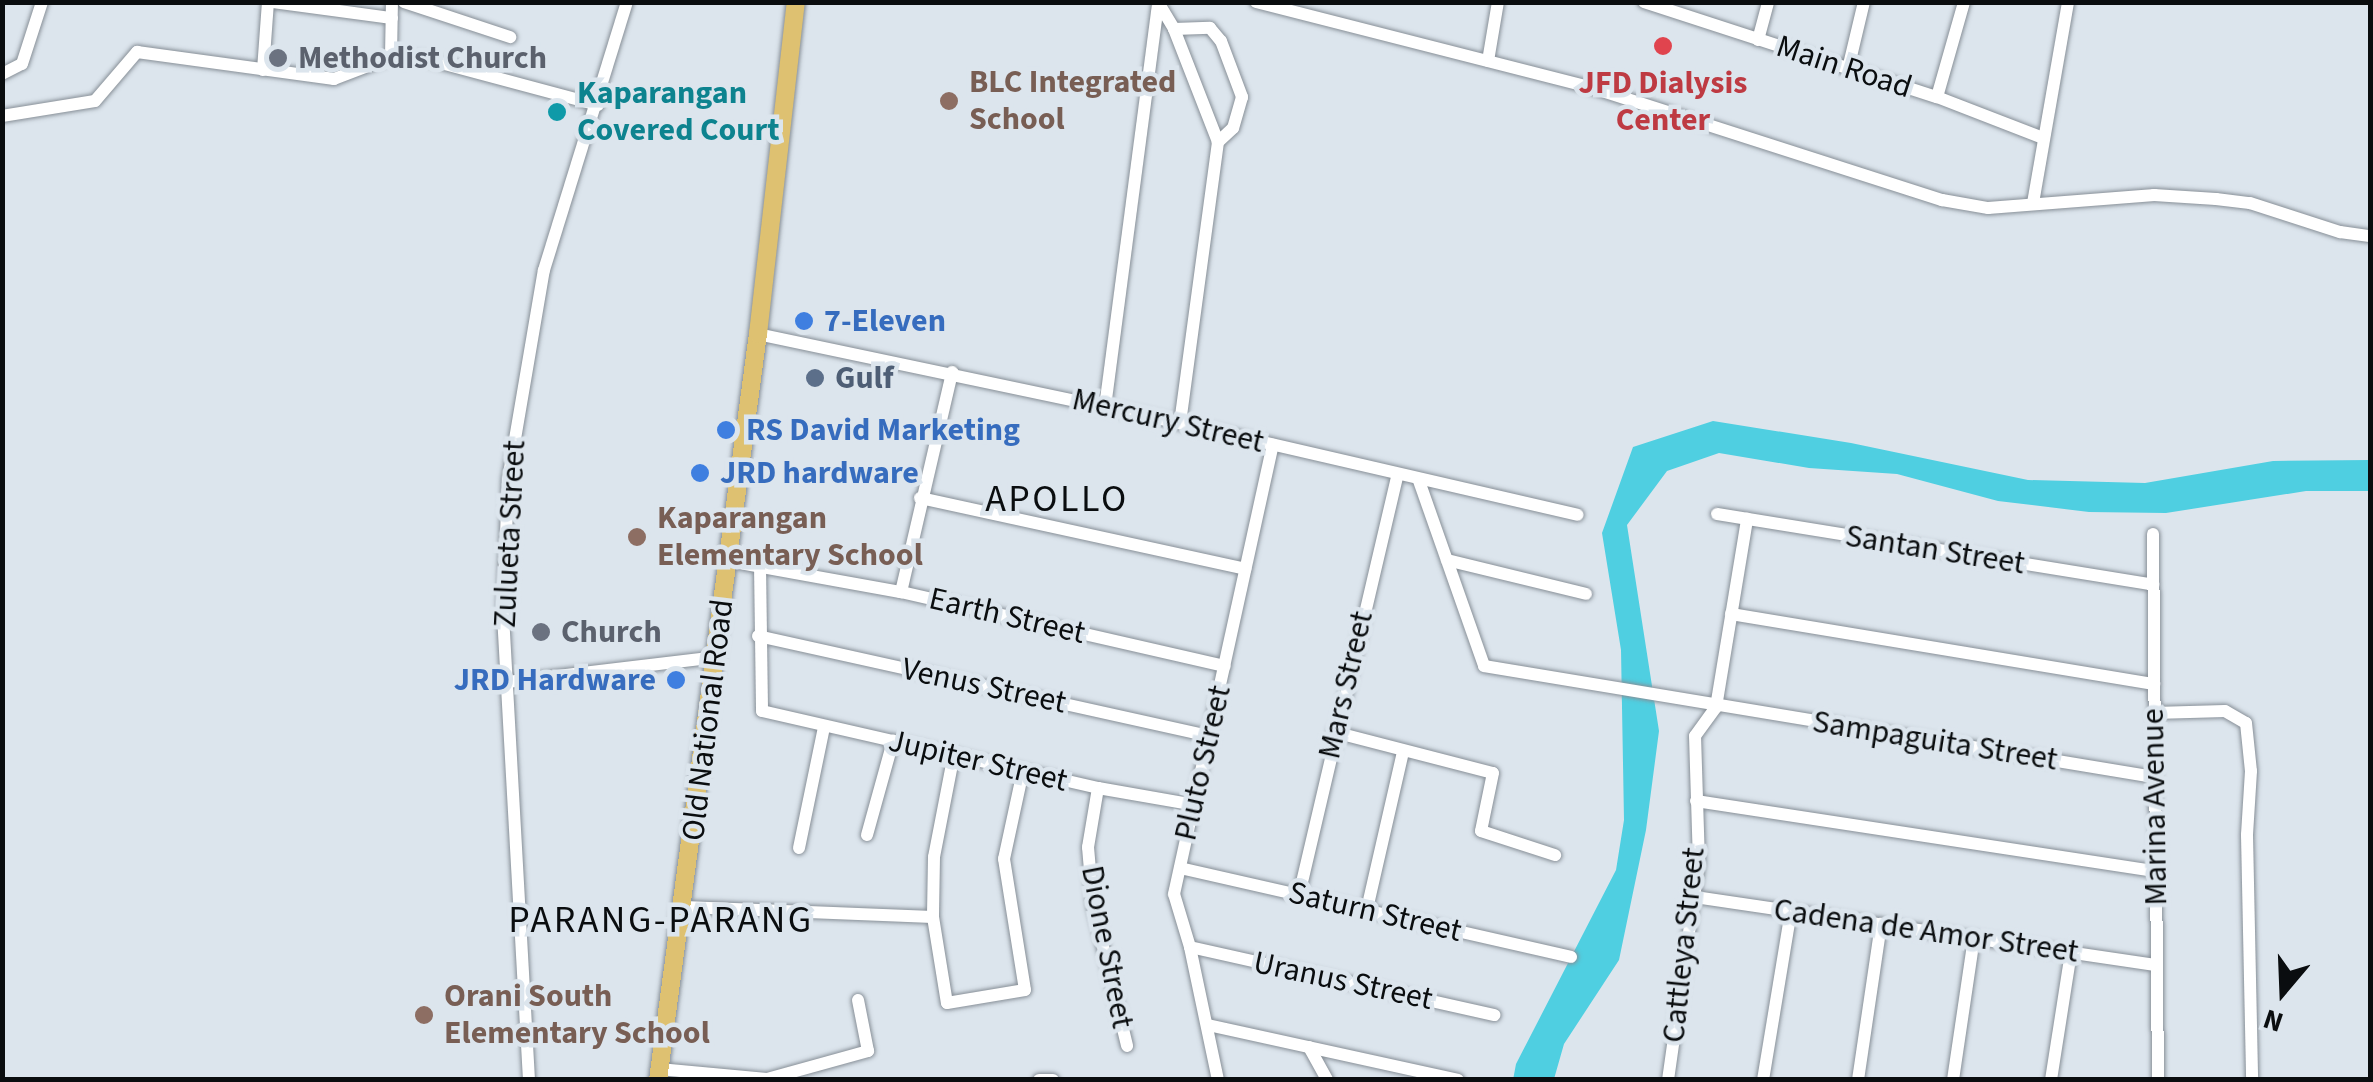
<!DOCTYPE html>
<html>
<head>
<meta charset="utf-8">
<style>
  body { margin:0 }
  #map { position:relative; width:2373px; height:1082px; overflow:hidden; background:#dce5ed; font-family:"Source Sans 3",sans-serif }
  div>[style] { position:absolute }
  .water>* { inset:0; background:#4fcfe1 }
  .roads { filter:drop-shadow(0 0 2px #878f97) drop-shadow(0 0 2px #878f97) }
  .minor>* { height:12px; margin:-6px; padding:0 6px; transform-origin:6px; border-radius:6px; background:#fff }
  .major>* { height:18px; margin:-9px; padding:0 9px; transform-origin:9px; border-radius:9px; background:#dec171 }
  .dots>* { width:28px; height:28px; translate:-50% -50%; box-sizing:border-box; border:5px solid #dce5ed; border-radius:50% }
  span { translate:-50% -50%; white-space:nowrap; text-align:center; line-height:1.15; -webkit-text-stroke:9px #dce5ed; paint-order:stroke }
  .worship-label { font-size:32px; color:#5b616d; font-weight:700 }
  .left { translate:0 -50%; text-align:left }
  .street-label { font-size:32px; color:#0a0d0f }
  .education-label { font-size:32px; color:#785e54; font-weight:700 }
  .health-label { font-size:32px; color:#be3a42; font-weight:700 }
  .culture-label { font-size:32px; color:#0d838f; font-weight:700 }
  .shop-label { font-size:32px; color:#366cbe; font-weight:700 }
  .right { translate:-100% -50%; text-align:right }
  .service-label { font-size:32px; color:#4e5e75; font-weight:700 }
  .quarter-label { font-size:38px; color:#0a0d0f; letter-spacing:2.5px }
  .frame { position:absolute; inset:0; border:5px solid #0a0d0f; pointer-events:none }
  .north { position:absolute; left:2233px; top:942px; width:100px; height:100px; -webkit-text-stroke:8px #dce5ed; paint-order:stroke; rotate:199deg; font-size:28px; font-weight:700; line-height:40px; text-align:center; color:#0a0d0f }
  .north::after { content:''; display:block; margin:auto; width:35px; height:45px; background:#0a0d0f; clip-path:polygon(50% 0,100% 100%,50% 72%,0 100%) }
</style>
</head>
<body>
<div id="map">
  <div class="water">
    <div style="clip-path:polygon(1713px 421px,1851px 443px,2028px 480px,2145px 483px,2273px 461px,2370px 460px,2370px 491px,2306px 491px,2166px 513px,2089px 512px,1998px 501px,1897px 474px,1809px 468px,1719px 453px,1667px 471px,1627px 525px,1659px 731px,1646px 830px,1619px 960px,1564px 1044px,1554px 1079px,1513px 1080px,1516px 1064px,1616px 870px,1624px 820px,1621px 650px,1602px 533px,1633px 447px)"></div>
  </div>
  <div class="roads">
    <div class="minor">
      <div style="left:273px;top:2px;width:120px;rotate:7.7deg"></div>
      <div style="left:404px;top:2px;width:112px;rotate:18.3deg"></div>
      <div style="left:1158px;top:2px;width:31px;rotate:59deg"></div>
      <div style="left:1174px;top:29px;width:121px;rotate:68.7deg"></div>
      <div style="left:1218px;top:142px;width:284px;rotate:97.7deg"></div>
      <div style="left:1256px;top:2px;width:348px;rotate:14.3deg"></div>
      <div style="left:1593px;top:88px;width:367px;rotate:17.8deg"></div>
      <div style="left:1942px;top:200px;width:47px;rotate:9.9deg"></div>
      <div style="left:1988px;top:208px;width:167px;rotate:-4.5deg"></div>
      <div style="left:2154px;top:195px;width:62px;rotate:3.7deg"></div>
      <div style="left:2216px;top:199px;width:34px;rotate:7deg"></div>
      <div style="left:2250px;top:203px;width:95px;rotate:17.9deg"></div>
      <div style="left:2340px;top:232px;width:30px;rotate:8deg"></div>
      <div style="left:1644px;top:2px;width:308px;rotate:18deg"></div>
      <div style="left:1937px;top:97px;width:114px;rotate:21.1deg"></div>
      <div style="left:1174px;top:29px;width:36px;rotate:-2deg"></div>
      <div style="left:1210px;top:28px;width:17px;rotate:50deg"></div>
      <div style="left:1221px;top:41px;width:60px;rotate:69.4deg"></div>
      <div style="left:1242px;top:97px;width:32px;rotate:106deg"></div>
      <div style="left:1233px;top:128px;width:21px;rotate:137deg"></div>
      <div style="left:1758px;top:40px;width:39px;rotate:-75deg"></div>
      <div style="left:391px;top:57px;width:55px;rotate:-89deg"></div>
      <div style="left:1488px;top:61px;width:60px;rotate:-80.4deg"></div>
      <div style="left:1848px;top:69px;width:69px;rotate:-76.6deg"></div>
      <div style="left:263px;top:70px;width:68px;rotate:-85.8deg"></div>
      <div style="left:2px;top:74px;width:22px;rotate:-27deg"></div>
      <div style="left:22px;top:64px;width:65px;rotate:-72.1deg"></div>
      <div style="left:1937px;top:97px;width:99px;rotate:-74.1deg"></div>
      <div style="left:2px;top:116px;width:94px;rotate:-9.2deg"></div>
      <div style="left:95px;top:101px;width:65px;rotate:-49.4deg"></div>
      <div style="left:137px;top:52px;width:199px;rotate:7.8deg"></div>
      <div style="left:334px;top:79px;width:61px;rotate:-21.1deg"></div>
      <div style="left:391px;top:57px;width:35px;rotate:3deg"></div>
      <div style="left:426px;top:59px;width:178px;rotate:15deg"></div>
      <div style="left:2033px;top:203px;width:204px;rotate:-80.1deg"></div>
      <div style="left:758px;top:334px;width:431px;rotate:11.9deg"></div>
      <div style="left:1180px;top:423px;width:408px;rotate:13deg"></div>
      <div style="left:1105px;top:407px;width:404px;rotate:-82.5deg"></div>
      <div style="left:1419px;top:481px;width:196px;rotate:70.6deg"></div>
      <div style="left:1484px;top:666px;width:679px;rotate:9.41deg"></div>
      <div style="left:920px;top:498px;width:333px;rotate:12.3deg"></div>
      <div style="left:1717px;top:514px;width:442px;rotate:9.2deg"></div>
      <div style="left:2153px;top:534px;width:546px;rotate:89.48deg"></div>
      <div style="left:1447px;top:560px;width:143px;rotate:13.7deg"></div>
      <div style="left:728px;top:561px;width:176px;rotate:10.2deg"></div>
      <div style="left:901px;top:592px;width:332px;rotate:12.9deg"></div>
      <div style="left:760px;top:565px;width:146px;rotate:89.2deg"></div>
      <div style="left:762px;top:711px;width:345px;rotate:12.9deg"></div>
      <div style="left:1098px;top:788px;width:98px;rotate:9.9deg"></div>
      <div style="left:901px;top:592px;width:226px;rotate:-76.9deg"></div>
      <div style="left:1731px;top:614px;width:429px;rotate:9.4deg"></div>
      <div style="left:758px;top:636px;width:462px;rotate:12.5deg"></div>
      <div style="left:507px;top:682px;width:210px;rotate:-6.8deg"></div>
      <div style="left:2154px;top:713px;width:71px;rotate:-1.6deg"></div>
      <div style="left:2225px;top:711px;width:24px;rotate:30deg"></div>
      <div style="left:2246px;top:723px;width:48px;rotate:84.1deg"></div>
      <div style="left:2251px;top:771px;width:64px;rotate:93.6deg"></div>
      <div style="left:2247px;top:835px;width:245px;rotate:88.8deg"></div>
      <div style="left:1334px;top:732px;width:164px;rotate:14.5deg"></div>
      <div style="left:1493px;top:773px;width:59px;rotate:101.7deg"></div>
      <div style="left:1481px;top:831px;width:78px;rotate:18deg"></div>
      <div style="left:954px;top:754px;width:105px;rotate:101deg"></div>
      <div style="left:934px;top:857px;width:60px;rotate:91deg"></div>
      <div style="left:933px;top:917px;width:87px;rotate:80.8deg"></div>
      <div style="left:947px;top:1003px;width:79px;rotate:-9.5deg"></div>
      <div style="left:1025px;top:990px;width:133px;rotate:-99.1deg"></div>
      <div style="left:1004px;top:859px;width:90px;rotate:-77.8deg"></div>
      <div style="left:1098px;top:788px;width:60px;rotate:99.6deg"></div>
      <div style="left:1088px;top:847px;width:58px;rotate:85.1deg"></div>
      <div style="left:1093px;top:905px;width:145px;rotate:76.4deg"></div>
      <div style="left:1696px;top:801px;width:464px;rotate:8.7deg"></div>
      <div style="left:867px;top:835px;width:98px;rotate:-74.5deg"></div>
      <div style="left:799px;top:848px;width:124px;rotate:-78.3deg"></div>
      <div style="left:1180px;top:868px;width:401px;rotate:12.8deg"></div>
      <div style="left:1299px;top:895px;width:430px;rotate:-76.8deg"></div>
      <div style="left:1695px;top:897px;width:467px;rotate:8.4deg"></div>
      <div style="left:684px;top:907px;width:249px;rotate:2.3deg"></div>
      <div style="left:1367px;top:909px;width:161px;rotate:-77.1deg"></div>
      <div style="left:1190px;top:947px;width:312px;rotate:12.6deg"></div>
      <div style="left:1208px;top:1025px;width:256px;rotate:12.4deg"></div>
      <div style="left:1309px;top:1047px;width:38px;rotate:61deg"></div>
      <div style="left:659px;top:1069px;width:108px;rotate:5.3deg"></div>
      <div style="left:767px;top:1079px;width:105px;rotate:-15.5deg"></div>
      <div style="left:868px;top:1051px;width:52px;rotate:-101.1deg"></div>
      <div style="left:529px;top:1080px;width:468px;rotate:-93.2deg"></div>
      <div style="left:503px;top:613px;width:133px;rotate:-87.8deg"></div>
      <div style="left:508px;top:480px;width:213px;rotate:-80.3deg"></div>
      <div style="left:544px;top:270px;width:281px;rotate:-72.8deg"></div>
      <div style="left:1039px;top:1080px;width:14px"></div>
      <div style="left:1218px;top:1080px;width:136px;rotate:-101.9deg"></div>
      <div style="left:1190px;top:947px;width:55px;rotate:-106.8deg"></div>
      <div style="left:1174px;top:894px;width:460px;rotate:-77.6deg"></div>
      <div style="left:1668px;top:1080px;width:219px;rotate:-81.9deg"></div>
      <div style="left:1699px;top:863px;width:127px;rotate:-91.8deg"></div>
      <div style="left:1695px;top:736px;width:36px;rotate:-54deg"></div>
      <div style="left:1716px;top:707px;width:191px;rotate:-80.6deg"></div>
      <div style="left:1763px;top:1080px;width:171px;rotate:-80.6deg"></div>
      <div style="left:1858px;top:1080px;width:158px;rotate:-81.6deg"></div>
      <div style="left:1953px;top:1080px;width:144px;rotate:-81.6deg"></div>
      <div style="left:2051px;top:1080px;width:129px;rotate:-81.1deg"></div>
    </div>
    <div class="major">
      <div style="left:658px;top:1080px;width:753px;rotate:-82.37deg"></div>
      <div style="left:758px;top:334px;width:334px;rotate:-83.5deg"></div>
    </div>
  </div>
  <div class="dots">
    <div style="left:1663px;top:46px;background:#e0444e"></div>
    <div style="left:278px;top:58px;background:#6b7280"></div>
    <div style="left:949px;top:101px;background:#8d6e63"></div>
    <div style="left:557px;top:112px;background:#0f9aa8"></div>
    <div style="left:804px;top:321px;background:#3f7fe0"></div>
    <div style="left:815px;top:378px;background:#5c6f8a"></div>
    <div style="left:726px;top:430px;background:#3f7fe0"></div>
    <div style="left:700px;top:473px;background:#3f7fe0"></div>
    <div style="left:637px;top:537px;background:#8d6e63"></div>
    <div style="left:541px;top:632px;background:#6b7280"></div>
    <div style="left:676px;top:680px;background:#3f7fe0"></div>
    <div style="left:424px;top:1015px;background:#8d6e63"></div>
  </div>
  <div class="worship-label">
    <span class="left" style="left:298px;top:58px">Methodist Church</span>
    <span class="left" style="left:561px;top:632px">Church</span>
  </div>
  <div class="street-label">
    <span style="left:1844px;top:67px;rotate:18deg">Main Road</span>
    <span style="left:1168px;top:421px;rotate:13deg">Mercury Street</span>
    <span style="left:510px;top:534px;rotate:-87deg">Zulueta Street</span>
    <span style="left:1935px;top:550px;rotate:9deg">Santan Street</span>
    <span style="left:1007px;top:616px;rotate:13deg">Earth Street</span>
    <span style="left:1346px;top:685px;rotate:-77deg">Mars Street</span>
    <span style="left:984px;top:686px;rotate:12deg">Venus Street</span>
    <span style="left:708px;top:720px;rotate:-83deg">Old National Road</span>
    <span style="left:1935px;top:741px;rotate:9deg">Sampaguita Street</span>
    <span style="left:978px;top:761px;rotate:13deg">Jupiter Street</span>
    <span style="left:1203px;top:763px;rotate:-77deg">Pluto Street</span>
    <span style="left:2155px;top:807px;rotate:-91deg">Marina Avenue</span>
    <span style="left:1375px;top:912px;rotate:13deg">Saturn Street</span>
    <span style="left:1926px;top:931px;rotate:8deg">Cadena de Amor Street</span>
    <span style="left:1684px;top:945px;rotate:-84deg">Cattleya Street</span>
    <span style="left:1107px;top:947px;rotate:79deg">Dione Street</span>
    <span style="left:1343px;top:981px;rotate:12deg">Uranus Street</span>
  </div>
  <div class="education-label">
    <span class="left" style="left:969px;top:101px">BLC Integrated<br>School</span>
    <span class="left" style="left:657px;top:537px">Kaparangan<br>Elementary School</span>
    <span class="left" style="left:444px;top:1015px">Orani South<br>Elementary School</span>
  </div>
  <div class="health-label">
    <span style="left:1663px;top:102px">JFD Dialysis<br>Center</span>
  </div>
  <div class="culture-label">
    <span class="left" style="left:577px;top:112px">Kaparangan<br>Covered Court</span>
  </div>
  <div class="shop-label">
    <span class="left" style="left:824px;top:321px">7-Eleven</span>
    <span class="left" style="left:746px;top:430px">RS David Marketing</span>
    <span class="left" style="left:720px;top:473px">JRD hardware</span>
    <span class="right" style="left:656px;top:680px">JRD Hardware</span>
  </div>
  <div class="service-label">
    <span class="left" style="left:835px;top:378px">Gulf</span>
  </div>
  <div class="quarter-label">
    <span style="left:1057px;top:500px">APOLLO</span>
    <span style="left:661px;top:921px">PARANG-PARANG</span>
  </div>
  <div class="frame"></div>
  <div class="north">N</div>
</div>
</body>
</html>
